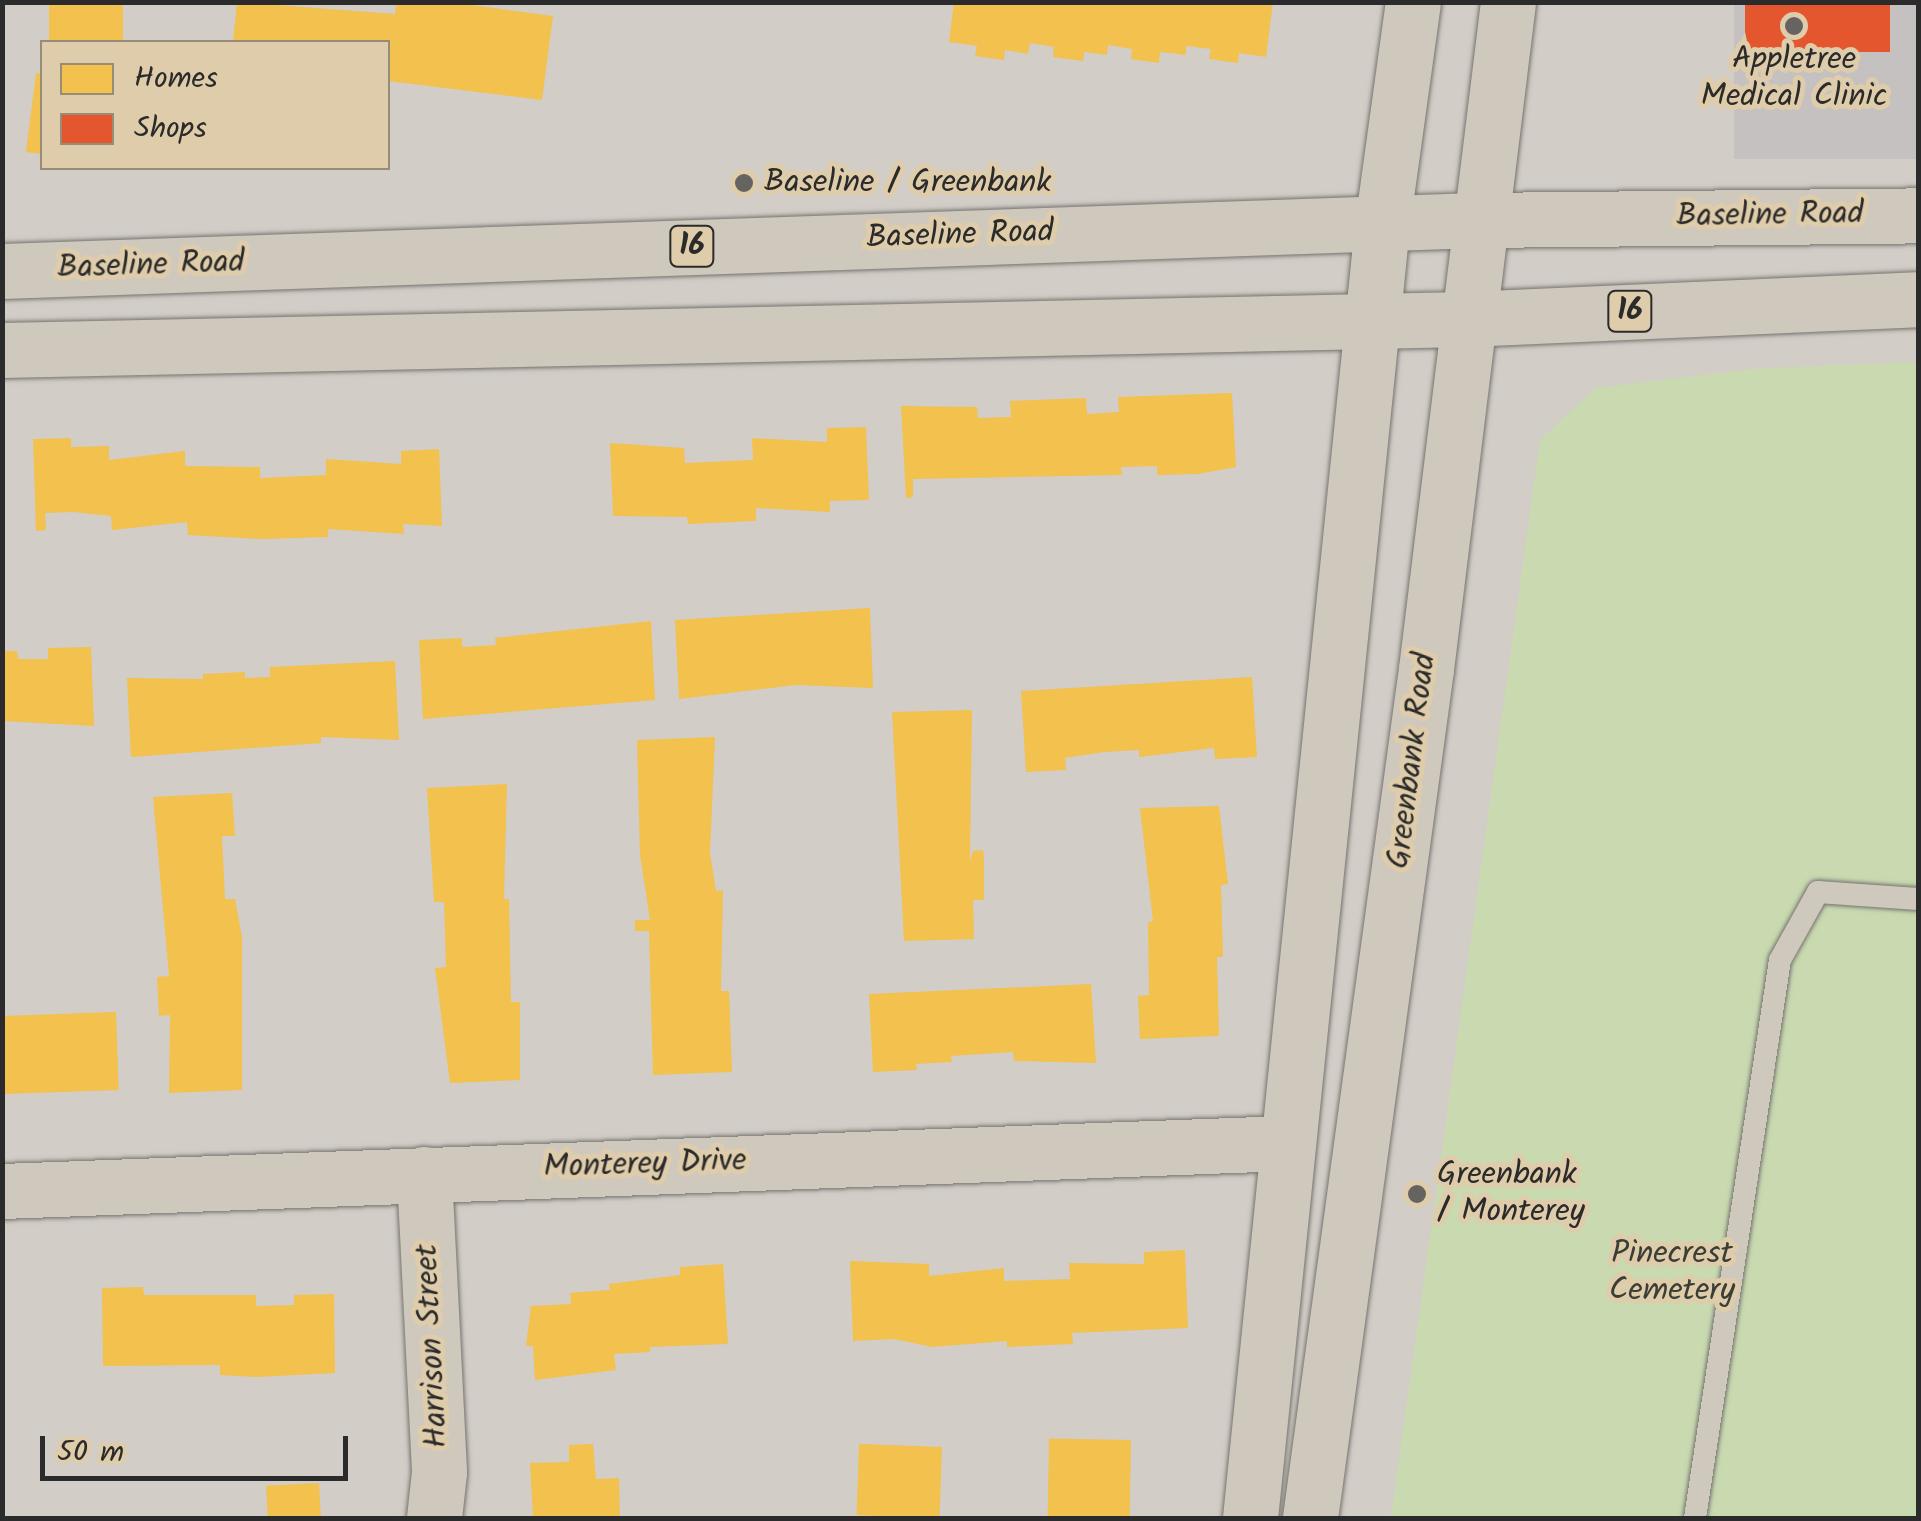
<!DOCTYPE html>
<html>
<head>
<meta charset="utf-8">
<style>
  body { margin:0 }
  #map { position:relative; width:1921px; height:1521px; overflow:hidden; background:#d2cdc6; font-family:Kalam,sans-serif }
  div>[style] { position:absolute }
  .built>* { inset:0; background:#c5c1c0; transform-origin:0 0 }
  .green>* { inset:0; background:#c9dab0 }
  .homes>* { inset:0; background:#f2c14e; transform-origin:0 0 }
  .shops>* { inset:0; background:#e4572e; transform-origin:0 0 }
  .roads { filter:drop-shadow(0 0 2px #767471) drop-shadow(0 0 2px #767471) }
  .service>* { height:22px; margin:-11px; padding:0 11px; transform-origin:11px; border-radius:11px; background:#cfc8bd }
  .tertiary>* { height:55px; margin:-27.5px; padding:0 27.5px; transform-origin:27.5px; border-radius:27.5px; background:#cfc8bd }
  .secondary>* { height:55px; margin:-27.5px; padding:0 27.5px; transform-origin:27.5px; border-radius:27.5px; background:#cfc8bd }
  .primary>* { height:55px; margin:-27.5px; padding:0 27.5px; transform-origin:27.5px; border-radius:27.5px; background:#cfc8bd }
  .dots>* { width:28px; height:28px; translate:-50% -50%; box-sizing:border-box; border:5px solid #dfccaa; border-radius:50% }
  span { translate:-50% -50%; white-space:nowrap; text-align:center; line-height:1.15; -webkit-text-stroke:10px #dfccaa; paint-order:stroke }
  .shield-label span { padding:2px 8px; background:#dfccaa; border:2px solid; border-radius:8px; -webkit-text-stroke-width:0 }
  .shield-label { font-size:30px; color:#2b2b2b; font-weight:700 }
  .poi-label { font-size:32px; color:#2b2b2b }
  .left { translate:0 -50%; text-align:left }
  .street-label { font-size:32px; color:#2b2b2b }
  .park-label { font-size:32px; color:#3a3e36 }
  .frame { position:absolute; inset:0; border:5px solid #2b2b2b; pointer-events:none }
  .legend { position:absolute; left:40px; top:40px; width:350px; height:130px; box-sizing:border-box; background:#dfccaa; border:2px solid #978c77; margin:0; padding:12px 18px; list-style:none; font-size:30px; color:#2b2b2b }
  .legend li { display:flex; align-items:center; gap:20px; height:50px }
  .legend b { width:50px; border:2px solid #978c77 }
  .scale { position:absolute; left:40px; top:1436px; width:308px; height:45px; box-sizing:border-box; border:5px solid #2b2b2b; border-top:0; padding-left:12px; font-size:30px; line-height:35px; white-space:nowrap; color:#2b2b2b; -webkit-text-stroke:8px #dfccaa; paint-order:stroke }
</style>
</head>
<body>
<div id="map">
  <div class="built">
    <div style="left:1734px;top:3px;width:184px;height:156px"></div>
  </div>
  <div class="green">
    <div style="clip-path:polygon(1918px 362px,1918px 1518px,1391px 1518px,1540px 440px,1595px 388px,1762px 368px)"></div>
  </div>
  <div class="homes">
    <div style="left:49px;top:2px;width:74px;height:40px"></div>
    <div style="clip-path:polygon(237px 2px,395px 14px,396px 2px,450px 2px,553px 16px,542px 100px,388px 81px,388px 42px,233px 42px)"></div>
    <div style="clip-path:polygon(954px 2px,1273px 2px,1266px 57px,1239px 53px,1238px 63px,1209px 59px,1211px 49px,1186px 46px,1186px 55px,1160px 52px,1159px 63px,1131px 59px,1132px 49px,1108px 45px,1107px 55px,1084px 52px,1083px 61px,1053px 57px,1054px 47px,1030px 43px,1028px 54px,1005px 50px,1004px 60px,975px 56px,977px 46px,949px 42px)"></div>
    <div style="clip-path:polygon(36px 73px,42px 74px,42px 154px,26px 152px)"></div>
    <div style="clip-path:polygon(1232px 393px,1236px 467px,1198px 474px,1157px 475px,1157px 466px,1121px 467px,1122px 475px,913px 479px,913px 497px,906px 498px,901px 406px,977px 407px,978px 418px,1011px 417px,1010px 401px,1086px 398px,1087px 414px,1119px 412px,1118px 397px)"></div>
    <div style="clip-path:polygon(866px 427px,869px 500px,830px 501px,830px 512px,756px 508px,756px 521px,688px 524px,687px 517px,613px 516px,610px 443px,684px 448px,685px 463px,753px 460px,752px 438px,827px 442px,827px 428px)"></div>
    <div style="clip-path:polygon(71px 438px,71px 447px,109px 446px,109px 460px,185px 451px,185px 466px,260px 467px,260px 478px,326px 475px,326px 459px,401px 464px,401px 451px,439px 449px,442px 526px,403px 524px,404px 534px,328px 529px,328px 537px,263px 539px,188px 535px,187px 522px,112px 530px,111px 516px,73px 512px,45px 513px,46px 530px,36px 531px,33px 439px)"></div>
    <div style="clip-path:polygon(870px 608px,873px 688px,796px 685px,679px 699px,675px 620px)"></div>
    <div style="clip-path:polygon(651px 621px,655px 700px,423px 719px,419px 640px,462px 638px,462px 647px,496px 645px,495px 638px)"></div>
    <div style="clip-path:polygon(91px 647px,94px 726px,2px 721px,2px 651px,17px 651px,18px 659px,48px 659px,48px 648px)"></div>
    <div style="clip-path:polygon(395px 661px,399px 740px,321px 737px,321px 743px,131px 757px,127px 678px,203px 679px,203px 674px,245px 672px,245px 678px,270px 677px,270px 667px)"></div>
    <div style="clip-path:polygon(1252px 677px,1257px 757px,1215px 759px,1214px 748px,1139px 757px,1139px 750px,1104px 752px,1065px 758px,1066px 770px,1026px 772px,1021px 691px)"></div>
    <div style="clip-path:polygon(972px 710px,970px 861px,973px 851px,983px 850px,984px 859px,984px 900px,973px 900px,974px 939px,904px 941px,892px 712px)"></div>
    <div style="clip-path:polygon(715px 737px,710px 853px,716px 891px,723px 890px,721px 991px,729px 991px,732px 1072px,653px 1075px,649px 931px,635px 931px,635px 920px,650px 920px,640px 855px,637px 740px)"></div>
    <div style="clip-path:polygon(507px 784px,504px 899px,509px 899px,511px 1002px,520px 1002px,520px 1080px,450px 1083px,435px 968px,446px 967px,444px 902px,434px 902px,427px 788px)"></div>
    <div style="clip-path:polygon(232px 793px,235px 836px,222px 836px,225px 899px,235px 899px,242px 937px,242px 1090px,169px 1093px,170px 1015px,159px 1016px,157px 977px,169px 976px,153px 797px)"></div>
    <div style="clip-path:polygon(1219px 806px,1228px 884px,1221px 885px,1223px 957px,1217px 957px,1219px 1036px,1140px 1039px,1138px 996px,1149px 995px,1148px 922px,1153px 921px,1140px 808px)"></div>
    <div style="clip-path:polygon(1091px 984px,1096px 1063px,1014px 1061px,1013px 1052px,951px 1056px,952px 1062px,916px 1064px,917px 1070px,873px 1072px,869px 994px)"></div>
    <div style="left:116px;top:1012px;width:78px;height:114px;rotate:88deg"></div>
    <div style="clip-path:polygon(1185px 1250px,1188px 1328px,1072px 1333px,1073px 1344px,1007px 1347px,1007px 1341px,932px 1347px,894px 1339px,853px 1341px,850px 1261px,929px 1264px,929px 1276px,1004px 1268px,1004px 1281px,1070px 1279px,1069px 1263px,1144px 1264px,1144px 1252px)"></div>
    <div style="clip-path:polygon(723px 1264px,728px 1344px,650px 1347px,650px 1352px,614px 1354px,616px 1370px,535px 1380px,533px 1346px,526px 1346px,531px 1306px,571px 1304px,570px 1293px,610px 1290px,609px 1284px,680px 1275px,680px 1267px)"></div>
    <div style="clip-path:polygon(143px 1287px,144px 1295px,256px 1295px,256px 1306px,294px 1305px,294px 1295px,334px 1294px,335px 1373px,257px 1377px,220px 1375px,220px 1365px,103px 1366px,102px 1288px)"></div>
    <div style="left:1131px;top:1440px;width:78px;height:82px;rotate:91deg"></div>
    <div style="clip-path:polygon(593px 1444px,596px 1479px,619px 1478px,620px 1518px,533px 1518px,530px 1463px,569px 1462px,569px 1445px)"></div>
    <div style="left:942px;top:1447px;width:71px;height:83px;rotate:92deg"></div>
    <div style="left:319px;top:1483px;width:35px;height:53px;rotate:87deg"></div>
  </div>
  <div class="shops">
    <div style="left:1745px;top:2px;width:145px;height:50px"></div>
  </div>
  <div class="roads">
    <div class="service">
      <div style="left:1695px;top:1518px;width:564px;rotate:-81.34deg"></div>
      <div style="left:1780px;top:960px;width:78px;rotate:-60.8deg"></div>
      <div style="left:1818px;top:892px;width:100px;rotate:4deg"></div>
    </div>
    <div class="tertiary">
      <div style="left:424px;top:1174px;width:298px;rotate:87.1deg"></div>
      <div style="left:439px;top:1472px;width:46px;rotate:96.2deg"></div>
      <div style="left:2px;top:1191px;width:1287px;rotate:-2.14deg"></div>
    </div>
    <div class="secondary">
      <div style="left:1250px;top:1518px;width:1300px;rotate:-84.17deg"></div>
      <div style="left:1382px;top:225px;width:225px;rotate:-82.1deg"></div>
      <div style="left:1310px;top:1518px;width:857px;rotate:-82.22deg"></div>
      <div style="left:1426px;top:669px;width:672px;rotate:-82.99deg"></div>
    </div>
    <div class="primary">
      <div style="left:2px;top:271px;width:1475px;rotate:-1.98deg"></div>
      <div style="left:1476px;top:220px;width:442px;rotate:-0.6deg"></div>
      <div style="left:2px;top:350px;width:1463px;rotate:-1.21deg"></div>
      <div style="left:1465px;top:319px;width:453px;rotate:-2.5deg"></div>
    </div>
  </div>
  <div class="dots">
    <div style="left:1794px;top:26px;background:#656461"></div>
    <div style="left:744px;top:183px;background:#656461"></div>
    <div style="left:1417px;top:1194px;background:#656461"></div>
  </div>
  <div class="shield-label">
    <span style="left:692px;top:246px">16</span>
    <span style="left:1630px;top:311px">16</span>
  </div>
  <div class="poi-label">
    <span style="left:1794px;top:79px">Appletree<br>Medical Clinic</span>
    <span class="left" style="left:764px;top:183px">Baseline / Greenbank</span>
    <span class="left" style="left:1437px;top:1194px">Greenbank<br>/ Monterey</span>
  </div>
  <div class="street-label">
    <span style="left:1770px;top:216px;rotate:-1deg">Baseline Road</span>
    <span style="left:960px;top:236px;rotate:-2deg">Baseline Road</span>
    <span style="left:151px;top:266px;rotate:-2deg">Baseline Road</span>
    <span style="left:1413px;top:761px;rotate:-83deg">Greenbank Road</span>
    <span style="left:645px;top:1165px;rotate:-2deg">Monterey Drive</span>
    <span style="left:433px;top:1346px;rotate:-93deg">Harrison Street</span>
  </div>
  <div class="park-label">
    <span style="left:1672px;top:1273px">Pinecrest<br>Cemetery</span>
  </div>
  <div class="frame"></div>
  <ul class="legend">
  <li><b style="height:28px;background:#f2c14e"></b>Homes</li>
  <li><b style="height:28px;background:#e4572e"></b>Shops</li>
  </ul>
  <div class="scale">50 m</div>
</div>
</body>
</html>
